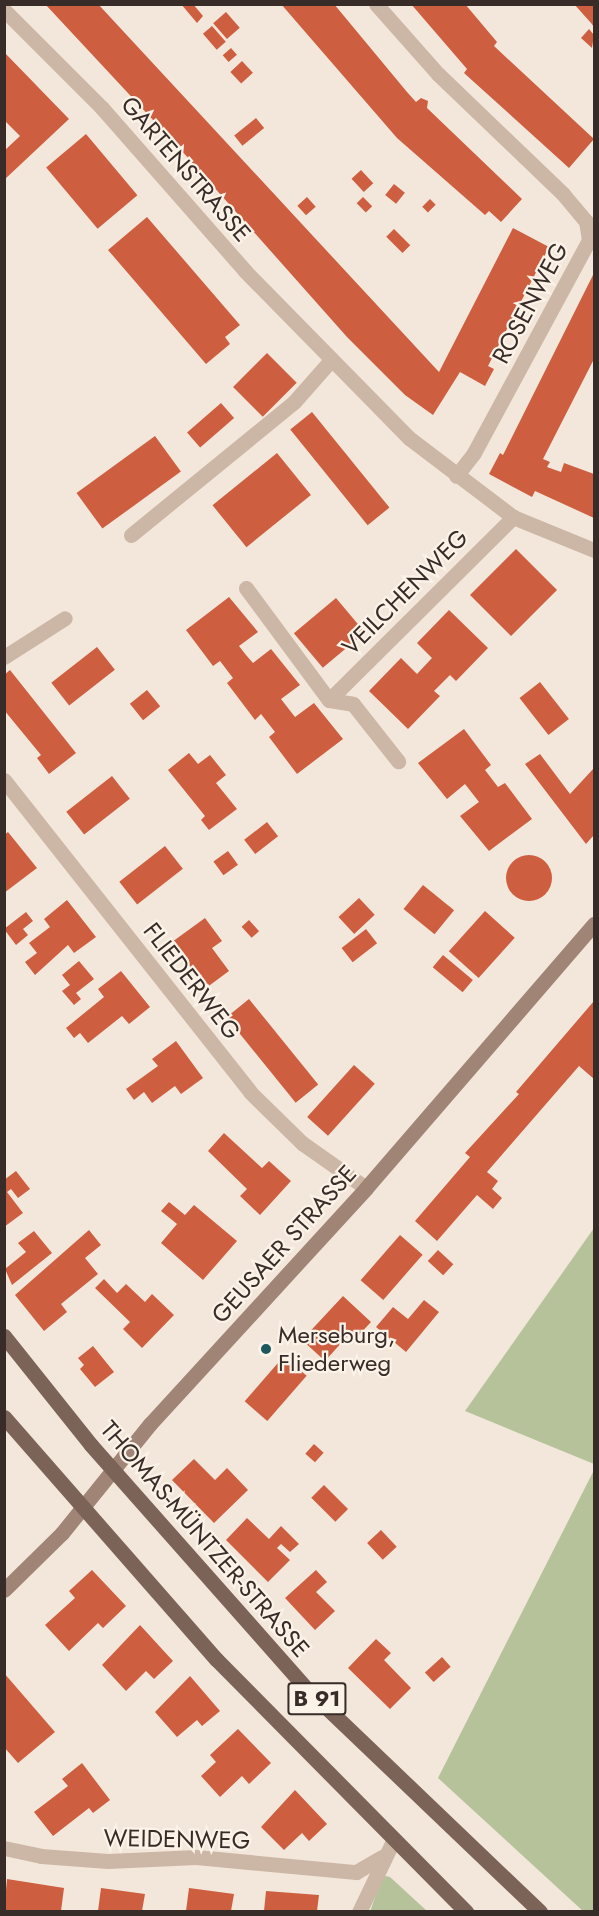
<!DOCTYPE html>
<html>
<head>
<meta charset="utf-8">
<style>
  body { margin:0 }
  #map { position:relative; width:599px; height:1916px; overflow:hidden; background:#f3e7db; font-family:Jost,sans-serif }
  div>[style] { position:absolute }
  .green>* { inset:0; background:#b6c39a }
  .building>* { inset:0; background:#cd5f40; transform-origin:0 0 }
  .round { border-radius:50% }
  .lane>* { height:15px; margin:-7.5px; padding:0 7.5px; transform-origin:7.5px; border-radius:7.5px; background:#ccb7a6 }
  .street>* { height:15px; margin:-7.5px; padding:0 7.5px; transform-origin:7.5px; border-radius:7.5px; background:#ccb7a6 }
  .secondary>* { height:15px; margin:-7.5px; padding:0 7.5px; transform-origin:7.5px; border-radius:7.5px; background:#a08577 }
  .primary>* { height:15px; margin:-7.5px; padding:0 7.5px; transform-origin:7.5px; border-radius:7.5px; background:#7b6358 }
  .dots>* { width:16px; height:16px; translate:-50% -50%; box-sizing:border-box; border:3px solid #fbf2e8; border-radius:50% }
  span { translate:-50% -50%; white-space:nowrap; text-align:center; line-height:1.15; -webkit-text-stroke:4.5px #fbf2e8; paint-order:stroke }
  .shield-label span { padding:2px 4px; background:#fbf2e8; border:2px solid; border-radius:4px; -webkit-text-stroke-width:0 }
  .shield-label { font-size:22px; color:#382c28; font-weight:700 }
  .street-label { font-size:24px; color:#382c28 }
  .poi-label { font-size:24px; color:#382c28 }
  .left { translate:0 -50%; text-align:left }
  .frame { position:absolute; inset:0; border:6px solid #382c28; pointer-events:none }
</style>
</head>
<body>
<div id="map">
  <div class="green">
    <div style="clip-path:polygon(594px 1228px,594px 1464px,465px 1411px)"></div>
    <div style="clip-path:polygon(594px 1470px,594px 1911px,584px 1912px,438px 1778px)"></div>
    <div style="clip-path:polygon(386px 1876px,390px 1877px,427px 1911px,370px 1912px,381px 1879px)"></div>
  </div>
  <div class="building">
    <div style="clip-path:polygon(45px 4px,98px 4px,439px 372px,513px 228px,549px 247px,488px 366px,494px 369px,485px 386px,460px 372px,433px 415px,405px 395px,347px 337px,181px 150px)"></div>
    <div style="clip-path:polygon(181px 4px,193px 4px,203px 16px,197px 23px)"></div>
    <div style="clip-path:polygon(281px 4px,334px 4px,407px 92px,416px 102px,421px 98px,428px 101px,427px 108px,522px 199px,501px 222px,489px 211px,485px 215px,397px 138px)"></div>
    <div style="clip-path:polygon(411px 4px,465px 4px,497px 42px,494px 46px,594px 139px,569px 168px,464px 73px,467px 69px)"></div>
    <div style="clip-path:polygon(574px 4px,594px 4px,594px 27px,591px 23px)"></div>
    <div style="left:226px;top:12px;width:21px;height:17px;rotate:49deg"></div>
    <div style="left:212px;top:26px;width:21px;height:12px;rotate:49deg"></div>
    <div style="clip-path:polygon(589px 29px,594px 35px,592px 48px,581px 38px)"></div>
    <div style="left:231px;top:48px;width:9px;height:11px;rotate:49deg"></div>
    <div style="clip-path:polygon(4px 52px,69px 119px,4px 180px,4px 151px,20px 136px,4px 120px)"></div>
    <div style="left:242px;top:61px;width:16px;height:16px;rotate:47deg"></div>
    <div style="left:256px;top:118px;width:13px;height:28px;rotate:51deg"></div>
    <div style="left:86px;top:134px;width:80px;height:52px;rotate:50deg"></div>
    <div style="left:361px;top:170px;width:18px;height:13px;rotate:47deg"></div>
    <div style="left:394px;top:184px;width:14px;height:14px;rotate:39deg"></div>
    <div style="left:307px;top:197px;width:13px;height:13px;rotate:48deg"></div>
    <div style="left:363px;top:197px;width:13px;height:9px;rotate:45deg"></div>
    <div style="left:430px;top:199px;width:8px;height:11px;rotate:45deg"></div>
    <div style="clip-path:polygon(147px 217px,240px 325px,225px 337px,230px 344px,206px 364px,108px 250px)"></div>
    <div style="left:394px;top:229px;width:23px;height:11px;rotate:45deg"></div>
    <div style="clip-path:polygon(594px 273px,594px 359px,543px 459px,550px 462px,547px 467px,561px 472px,564px 463px,594px 474px,594px 518px,535px 491px,532px 497px,489px 474px,500px 453px,503px 455px)"></div>
    <div style="left:267px;top:353px;width:42px;height:48px;rotate:45deg"></div>
    <div style="left:221px;top:403px;width:20px;height:45px;rotate:49deg"></div>
    <div style="left:312px;top:412px;width:123px;height:28px;rotate:51deg"></div>
    <div style="left:155px;top:436px;width:44px;height:97px;rotate:54deg"></div>
    <div style="left:277px;top:453px;width:54px;height:83px;rotate:51deg"></div>
    <div style="left:516px;top:549px;width:58px;height:65px;rotate:45deg"></div>
    <div style="clip-path:polygon(229px 597px,258px 632px,239px 646px,246px 655px,253px 663px,271px 649px,300px 685px,281px 699px,295px 717px,314px 703px,343px 739px,297px 774px,269px 737px,275px 732px,261px 714px,255px 720px,227px 683px,233px 678px,220px 661px,213px 666px,186px 630px)"></div>
    <div style="left:336px;top:598px;width:45px;height:55px;rotate:50deg"></div>
    <div style="clip-path:polygon(449px 610px,488px 648px,456px 681px,450px 675px,434px 691px,440px 696px,408px 729px,369px 691px,401px 658px,417px 674px,432px 658px,417px 643px)"></div>
    <div style="left:97px;top:647px;width:29px;height:58px;rotate:52deg"></div>
    <div style="clip-path:polygon(10px 670px,76px 753px,49px 774px,37px 758px,41px 755px,4px 710px,4px 675px)"></div>
    <div style="left:540px;top:682px;width:47px;height:26px;rotate:52deg"></div>
    <div style="left:147px;top:690px;width:21px;height:22px;rotate:51deg"></div>
    <div style="clip-path:polygon(464px 729px,491px 765px,485px 770px,498px 787px,505px 783px,532px 819px,489px 851px,460px 816px,479px 802px,465px 784px,447px 799px,418px 763px)"></div>
    <div style="clip-path:polygon(189px 753px,198px 764px,210px 755px,226px 775px,216px 783px,237px 809px,209px 830px,201px 820px,205px 816px,168px 770px)"></div>
    <div style="clip-path:polygon(540px 754px,570px 794px,594px 768px,594px 835px,586px 844px,525px 764px)"></div>
    <div style="left:112px;top:776px;width:29px;height:58px;rotate:52deg"></div>
    <div style="left:267px;top:822px;width:18px;height:29px;rotate:52deg"></div>
    <div style="clip-path:polygon(8px 832px,37px 868px,4px 893px,4px 835px)"></div>
    <div style="left:165px;top:846px;width:29px;height:58px;rotate:52deg"></div>
    <div style="left:228px;top:851px;width:17px;height:18px;rotate:54deg"></div>
    <div class="round" style="left:506px;top:855px;width:46px;height:46px"></div>
    <div style="left:423px;top:885px;width:40px;height:31px;rotate:39deg"></div>
    <div style="left:359px;top:898px;width:23px;height:28px;rotate:47deg"></div>
    <div style="clip-path:polygon(67px 900px,96px 937px,74px 953px,68px 945px,35px 975px,25px 962px,37px 953px,29px 943px,50px 927px,44px 919px)"></div>
    <div style="left:485px;top:911px;width:40px;height:54px;rotate:42deg"></div>
    <div style="clip-path:polygon(26px 912px,33px 921px,23px 929px,28px 935px,16px 945px,4px 929px)"></div>
    <div style="clip-path:polygon(205px 918px,222px 941px,212px 948px,229px 971px,206px 988px,172px 942px)"></div>
    <div style="left:249px;top:920px;width:15px;height:10px;rotate:48deg"></div>
    <div style="left:366px;top:929px;width:18px;height:31px;rotate:52deg"></div>
    <div style="left:443px;top:955px;width:39px;height:16px;rotate:40deg"></div>
    <div style="clip-path:polygon(79px 961px,94px 979px,76px 993px,81px 999px,74px 1005px,62px 991px,70px 985px,62px 975px)"></div>
    <div style="clip-path:polygon(121px 971px,150px 1007px,129px 1024px,122px 1016px,88px 1043px,80px 1033px,74px 1038px,66px 1028px,104px 997px,98px 989px)"></div>
    <div style="left:249px;top:999px;width:110px;height:29px;rotate:51deg"></div>
    <div style="clip-path:polygon(594px 1001px,594px 1079px,579px 1066px,487px 1172px,498px 1181px,492px 1189px,502px 1198px,493px 1209px,477px 1195px,437px 1241px,415px 1221px,470px 1157px,465px 1153px,519px 1094px,516px 1092px)"></div>
    <div style="clip-path:polygon(176px 1041px,203px 1078px,181px 1094px,175px 1086px,152px 1103px,144px 1092px,134px 1100px,126px 1089px,158px 1066px,152px 1059px)"></div>
    <div style="left:354px;top:1065px;width:28px;height:70px;rotate:42deg"></div>
    <div style="clip-path:polygon(224px 1133px,262px 1168px,269px 1161px,291px 1181px,260px 1215px,240px 1196px,247px 1189px,208px 1151px)"></div>
    <div style="clip-path:polygon(16px 1171px,30px 1189px,18px 1198px,11px 1189px,7px 1192px,23px 1213px,4px 1227px,4px 1180px)"></div>
    <div style="clip-path:polygon(169px 1202px,185px 1215px,194px 1205px,237px 1241px,203px 1280px,161px 1243px,177px 1224px,161px 1211px)"></div>
    <div style="clip-path:polygon(89px 1230px,101px 1245px,85px 1258px,98px 1274px,61px 1304px,67px 1312px,44px 1331px,15px 1295px)"></div>
    <div style="clip-path:polygon(34px 1231px,52px 1253px,12px 1285px,5px 1269px,26px 1252px,18px 1243px)"></div>
    <div style="left:400px;top:1235px;width:30px;height:60px;rotate:41deg"></div>
    <div style="left:438px;top:1250px;width:21px;height:15px;rotate:43deg"></div>
    <div style="clip-path:polygon(104px 1279px,117px 1293px,126px 1284px,145px 1302px,152px 1294px,174px 1315px,142px 1348px,123px 1329px,130px 1322px,95px 1288px)"></div>
    <div style="clip-path:polygon(343px 1296px,371px 1322px,358px 1336px,352px 1331px,325px 1361px,302px 1340px)"></div>
    <div style="clip-path:polygon(424px 1300px,439px 1312px,406px 1352px,376px 1327px,393px 1307px,408px 1319px)"></div>
    <div style="clip-path:polygon(93px 1346px,114px 1372px,95px 1387px,80px 1369px,84px 1365px,78px 1358px)"></div>
    <div style="left:284px;top:1356px;width:30px;height:60px;rotate:41deg"></div>
    <div style="left:314px;top:1444px;width:13px;height:13px;rotate:42deg"></div>
    <div style="clip-path:polygon(194px 1459px,215px 1480px,227px 1468px,248px 1490px,214px 1523px,172px 1480px)"></div>
    <div style="left:324px;top:1485px;width:34px;height:18px;rotate:45deg"></div>
    <div style="clip-path:polygon(247px 1518px,269px 1539px,281px 1526px,299px 1544px,290px 1552px,281px 1544px,277px 1548px,290px 1560px,268px 1582px,226px 1540px)"></div>
    <div style="left:381px;top:1530px;width:23px;height:19px;rotate:47deg"></div>
    <div style="clip-path:polygon(92px 1570px,126px 1606px,103px 1628px,98px 1623px,69px 1651px,45px 1625px,75px 1598px,69px 1591px)"></div>
    <div style="clip-path:polygon(316px 1570px,327px 1582px,316px 1592px,335px 1611px,315px 1630px,285px 1598px)"></div>
    <div style="clip-path:polygon(140px 1625px,173px 1661px,154px 1679px,146px 1671px,126px 1691px,102px 1665px)"></div>
    <div style="clip-path:polygon(376px 1639px,391px 1653px,384px 1660px,411px 1688px,390px 1709px,348px 1668px)"></div>
    <div style="left:442px;top:1657px;width:13px;height:23px;rotate:48deg"></div>
    <div style="clip-path:polygon(4px 1673px,55px 1732px,18px 1763px,4px 1747px)"></div>
    <div style="clip-path:polygon(190px 1676px,220px 1711px,202px 1726px,197px 1720px,177px 1737px,155px 1712px)"></div>
    <div style="clip-path:polygon(238px 1729px,271px 1763px,249px 1784px,242px 1776px,220px 1797px,201px 1776px,216px 1762px,210px 1755px)"></div>
    <div style="clip-path:polygon(82px 1763px,110px 1800px,93px 1813px,89px 1808px,53px 1836px,34px 1812px,68px 1786px,62px 1779px)"></div>
    <div style="clip-path:polygon(295px 1790px,327px 1824px,309px 1841px,302px 1833px,284px 1850px,261px 1827px)"></div>
    <div style="clip-path:polygon(7px 1879px,64px 1888px,61px 1911px,4px 1911px)"></div>
    <div style="clip-path:polygon(101px 1888px,145px 1894px,142px 1911px,98px 1911px)"></div>
    <div style="clip-path:polygon(189px 1888px,234px 1894px,231px 1911px,186px 1911px)"></div>
    <div style="clip-path:polygon(266px 1891px,319px 1895px,317px 1911px,264px 1911px)"></div>
  </div>
  <div class="lane">
    <div style="left:4px;top:1848px;width:38px;rotate:12deg"></div>
    <div style="left:41px;top:1856px;width:67px;rotate:4.3deg"></div>
    <div style="left:108px;top:1861px;width:88px;rotate:-2.6deg"></div>
    <div style="left:196px;top:1857px;width:161px;rotate:5.4deg"></div>
    <div style="left:356px;top:1872px;width:30px;rotate:-30deg"></div>
  </div>
  <div class="street">
    <div style="left:376px;top:4px;width:94px;rotate:48.5deg"></div>
    <div style="left:438px;top:74px;width:173px;rotate:43.8deg"></div>
    <div style="left:563px;top:194px;width:35px;rotate:50deg"></div>
    <div style="left:586px;top:221px;width:19px;rotate:81deg"></div>
    <div style="left:589px;top:240px;width:242px;rotate:118.4deg"></div>
    <div style="left:474px;top:453px;width:29px;rotate:128deg"></div>
    <div style="left:4px;top:10px;width:139px;rotate:45deg"></div>
    <div style="left:102px;top:108px;width:217px;rotate:48.7deg"></div>
    <div style="left:245px;top:271px;width:234px;rotate:45.5deg"></div>
    <div style="left:409px;top:438px;width:131px;rotate:37.2deg"></div>
    <div style="left:513px;top:517px;width:87px;rotate:22.2deg"></div>
    <div style="left:131px;top:535px;width:210px;rotate:-39.2deg"></div>
    <div style="left:294px;top:402px;width:56px;rotate:-48.6deg"></div>
    <div style="left:246px;top:588px;width:139px;rotate:53.5deg"></div>
    <div style="left:329px;top:700px;width:24px;rotate:9deg"></div>
    <div style="left:353px;top:704px;width:73px;rotate:51.7deg"></div>
    <div style="left:4px;top:657px;width:72px;rotate:-32.6deg"></div>
    <div style="left:329px;top:700px;width:260px;rotate:-44.8deg"></div>
    <div style="left:4px;top:780px;width:397px;rotate:51.7deg"></div>
    <div style="left:250px;top:1092px;width:73px;rotate:44.4deg"></div>
    <div style="left:302px;top:1143px;width:78px;rotate:35.1deg"></div>
    <div style="left:359px;top:1912px;width:79px;rotate:-64.4deg"></div>
  </div>
  <div class="secondary">
    <div style="left:4px;top:1590px;width:81px;rotate:-44.5deg"></div>
    <div style="left:62px;top:1533px;width:140px;rotate:-51.1deg"></div>
    <div style="left:150px;top:1424px;width:320px;rotate:-47.5deg"></div>
    <div style="left:366px;top:1188px;width:349px;rotate:-49.2deg"></div>
  </div>
  <div class="primary">
    <div style="left:4px;top:1336px;width:139px;rotate:51.4deg"></div>
    <div style="left:91px;top:1445px;width:327px;rotate:48.5deg"></div>
    <div style="left:308px;top:1690px;width:321px;rotate:43.7deg"></div>
    <div style="left:4px;top:1417px;width:322px;rotate:48.8deg"></div>
    <div style="left:216px;top:1659px;width:356px;rotate:45.3deg"></div>
  </div>
  <div class="dots">
    <div style="left:266px;top:1349px;background:#1b595c"></div>
  </div>
  <div class="shield-label">
    <span style="left:317px;top:1699px">B 91</span>
  </div>
  <div class="street-label">
    <span style="left:186px;top:169px;rotate:49deg">GARTENSTRASSE</span>
    <span style="left:530px;top:303px;rotate:-62deg">ROSENWEG</span>
    <span style="left:405px;top:592px;rotate:-45deg">VEILCHENWEG</span>
    <span style="left:192px;top:981px;rotate:52deg">FLIEDERWEG</span>
    <span style="left:284px;top:1244px;rotate:-48deg">GEUSAER STRASSE</span>
    <span style="left:205px;top:1539px;rotate:49deg">THOMAS-MÜNTZER-STRASSE</span>
    <span style="left:177px;top:1839px;rotate:1deg">WEIDENWEG</span>
  </div>
  <div class="poi-label">
    <span class="left" style="left:278px;top:1349px">Merseburg,<br>Fliederweg</span>
  </div>
  <div class="frame"></div>
</div>
</body>
</html>
